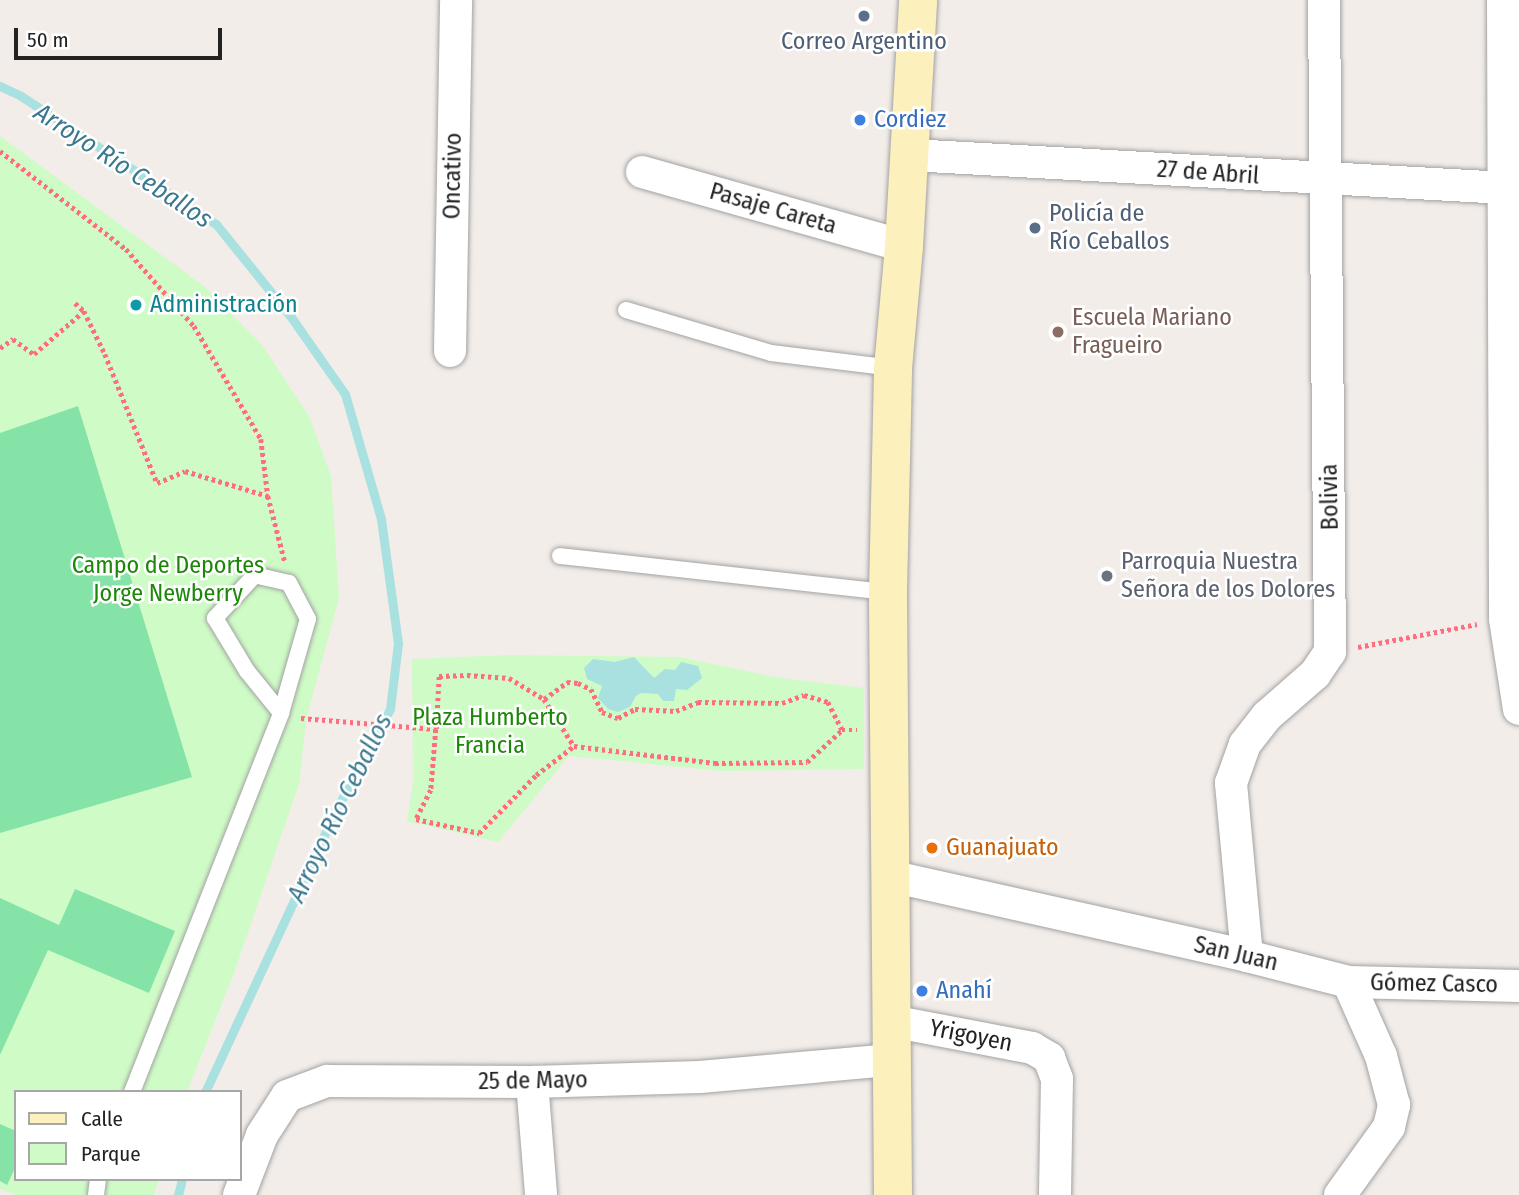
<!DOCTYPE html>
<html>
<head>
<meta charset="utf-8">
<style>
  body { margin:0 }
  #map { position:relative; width:1519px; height:1195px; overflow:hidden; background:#f2ede9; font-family:"Fira Sans Condensed",sans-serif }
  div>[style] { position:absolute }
  .park>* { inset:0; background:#cffcc6 }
  .pitch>* { inset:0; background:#85e3a8 }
  .water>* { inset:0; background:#a8e1e0 }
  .stream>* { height:9px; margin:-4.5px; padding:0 4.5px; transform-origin:4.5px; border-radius:4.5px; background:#a8e1e0 }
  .path>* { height:4.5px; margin-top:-2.25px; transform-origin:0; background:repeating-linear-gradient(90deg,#ff6d81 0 3.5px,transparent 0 7px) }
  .roads { filter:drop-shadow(0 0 2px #a3a3a3) drop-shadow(0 0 2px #a3a3a3) }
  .service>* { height:16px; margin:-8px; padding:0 8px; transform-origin:8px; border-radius:8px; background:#fff }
  .minor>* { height:32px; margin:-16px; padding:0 16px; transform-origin:16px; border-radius:16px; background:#fff }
  .secondary>* { height:38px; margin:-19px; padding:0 19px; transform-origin:19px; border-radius:19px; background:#fcf0bd }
  .dots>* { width:19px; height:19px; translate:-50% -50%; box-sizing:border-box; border:4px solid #fff; border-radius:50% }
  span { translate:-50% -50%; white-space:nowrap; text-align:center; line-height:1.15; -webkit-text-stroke:5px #fff; paint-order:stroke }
  .service-label { font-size:24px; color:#4e5e75 }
  .left { translate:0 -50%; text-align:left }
  .shop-label { font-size:24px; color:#366cbe }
  .street-label { font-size:24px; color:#222 }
  .culture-label { font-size:24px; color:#0d838f }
  .education-label { font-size:24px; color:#785e54 }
  .worship-label { font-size:24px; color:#5b616d }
  .park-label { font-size:24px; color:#1c8807 }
  .food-label { font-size:24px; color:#c56008 }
  .water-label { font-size:26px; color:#3b788e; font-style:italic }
  .legend { position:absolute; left:14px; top:1090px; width:228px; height:91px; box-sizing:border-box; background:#fff; border:2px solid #a7a7a7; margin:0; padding:9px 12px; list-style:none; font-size:21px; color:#222 }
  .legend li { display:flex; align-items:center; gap:14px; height:35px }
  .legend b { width:35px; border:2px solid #a7a7a7 }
  .scale { position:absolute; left:14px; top:28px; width:208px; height:32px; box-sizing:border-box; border:4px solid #222; border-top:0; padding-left:9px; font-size:21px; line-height:24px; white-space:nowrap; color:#222; -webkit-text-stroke:5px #fff; paint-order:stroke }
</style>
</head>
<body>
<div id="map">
  <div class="park">
    <div style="clip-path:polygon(0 136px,205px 287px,263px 346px,310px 418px,331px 476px,339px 598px,306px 720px,299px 784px,234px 973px,187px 1092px,16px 1092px,16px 1179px,159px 1179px,154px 1195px,16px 1195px,0 1189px)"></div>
    <div style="clip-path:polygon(513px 655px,680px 657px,774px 677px,864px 688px,864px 769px,721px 771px,569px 756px,498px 842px,407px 821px,413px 782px,412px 659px)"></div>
  </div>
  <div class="pitch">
    <div style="clip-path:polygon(78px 406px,192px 777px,0 833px,0 433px)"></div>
    <div style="clip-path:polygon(75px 889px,175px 931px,149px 993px,48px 950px,0 1055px,0 898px,59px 925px)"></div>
    <div style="clip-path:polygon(0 1124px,16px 1131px,16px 1166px,7px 1185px,0 1181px)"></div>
  </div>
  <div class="water">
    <div style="clip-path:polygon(634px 657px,654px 678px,665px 669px,675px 670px,681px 662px,698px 666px,702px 678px,687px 690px,676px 689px,674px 701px,663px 701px,658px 694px,641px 693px,636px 696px,630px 707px,618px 712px,608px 709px,598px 698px,602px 686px,587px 679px,584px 668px,593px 659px,615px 662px)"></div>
  </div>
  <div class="stream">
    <div style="left:0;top:86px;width:23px;rotate:25deg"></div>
    <div style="left:21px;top:96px;width:233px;rotate:33.3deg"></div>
    <div style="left:216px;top:224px;width:119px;rotate:51.1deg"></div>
    <div style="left:291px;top:317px;width:94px;rotate:55deg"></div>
    <div style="left:345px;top:394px;width:130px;rotate:73.9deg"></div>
    <div style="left:381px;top:519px;width:125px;rotate:82.2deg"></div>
    <div style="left:398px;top:643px;width:66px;rotate:96.9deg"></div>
    <div style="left:390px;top:709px;width:117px;rotate:118.1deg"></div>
    <div style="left:335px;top:812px;width:309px;rotate:114.9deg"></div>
    <div style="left:178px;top:1195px;width:16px;rotate:-76deg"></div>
  </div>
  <div class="path">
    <div style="left:0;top:151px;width:160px;rotate:37.9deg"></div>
    <div style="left:126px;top:249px;width:103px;rotate:48.6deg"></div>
    <div style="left:194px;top:326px;width:131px;rotate:59.3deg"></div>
    <div style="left:261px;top:439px;width:57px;rotate:83deg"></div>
    <div style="left:75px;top:303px;width:12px;rotate:42deg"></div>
    <div style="left:0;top:348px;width:16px;rotate:-35deg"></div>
    <div style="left:13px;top:339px;width:26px;rotate:36deg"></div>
    <div style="left:34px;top:354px;width:66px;rotate:-40.7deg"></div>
    <div style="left:84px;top:311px;width:48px;rotate:64deg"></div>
    <div style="left:105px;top:354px;width:139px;rotate:68deg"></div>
    <div style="left:157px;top:483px;width:30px;rotate:-23deg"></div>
    <div style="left:185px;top:471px;width:87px;rotate:16.8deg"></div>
    <div style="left:268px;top:496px;width:68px;rotate:75.6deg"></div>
    <div style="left:1358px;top:647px;width:121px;rotate:-10.9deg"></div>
    <div style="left:544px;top:699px;width:56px;rotate:57.4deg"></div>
    <div style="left:574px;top:746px;width:142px;rotate:6.9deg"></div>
    <div style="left:715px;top:763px;width:92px;rotate:-0.6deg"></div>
    <div style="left:807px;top:762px;width:47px;rotate:-42.4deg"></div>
    <div style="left:301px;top:718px;width:135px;rotate:4.7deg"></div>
    <div style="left:436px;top:729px;width:53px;rotate:-86.8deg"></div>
    <div style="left:439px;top:676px;width:28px;rotate:-2deg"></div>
    <div style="left:467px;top:675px;width:42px;rotate:4.1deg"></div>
    <div style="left:509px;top:678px;width:41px;rotate:31deg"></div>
    <div style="left:544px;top:699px;width:29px;rotate:-36deg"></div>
    <div style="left:567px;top:682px;width:11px;rotate:5deg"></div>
    <div style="left:578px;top:683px;width:14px;rotate:25deg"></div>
    <div style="left:591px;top:689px;width:25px;rotate:64deg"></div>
    <div style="left:602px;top:712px;width:17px;rotate:21deg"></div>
    <div style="left:618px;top:718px;width:19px;rotate:-28deg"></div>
    <div style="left:635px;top:709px;width:41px;rotate:2.8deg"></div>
    <div style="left:676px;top:711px;width:24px;rotate:-22deg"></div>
    <div style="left:698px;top:702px;width:84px;rotate:0.7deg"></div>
    <div style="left:782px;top:703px;width:23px;rotate:-20deg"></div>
    <div style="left:804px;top:695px;width:25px;rotate:16deg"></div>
    <div style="left:828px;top:702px;width:31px;rotate:63deg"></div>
    <div style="left:842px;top:730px;width:15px"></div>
    <div style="left:436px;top:729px;width:61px;rotate:94.7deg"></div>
    <div style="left:431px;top:790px;width:33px;rotate:117deg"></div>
    <div style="left:416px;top:819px;width:65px;rotate:12.5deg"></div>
    <div style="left:479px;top:833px;width:81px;rotate:-45.5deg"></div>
    <div style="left:536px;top:775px;width:48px;rotate:-37.3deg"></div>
  </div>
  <div class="roads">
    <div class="service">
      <div style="left:626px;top:310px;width:151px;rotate:16.5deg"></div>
      <div style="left:771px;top:353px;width:123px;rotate:7deg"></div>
      <div style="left:560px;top:556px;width:330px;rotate:6.3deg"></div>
      <div style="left:132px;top:1092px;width:407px;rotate:-68.5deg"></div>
      <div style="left:281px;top:713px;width:98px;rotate:-74deg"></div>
      <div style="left:308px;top:619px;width:41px;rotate:-117.8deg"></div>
      <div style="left:289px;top:583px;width:35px;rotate:-167deg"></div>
      <div style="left:255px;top:575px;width:59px;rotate:132.9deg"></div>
      <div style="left:215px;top:618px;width:62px;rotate:58.9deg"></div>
      <div style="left:247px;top:671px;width:54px;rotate:51deg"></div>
      <div style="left:96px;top:1195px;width:16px;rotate:-83deg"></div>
    </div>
    <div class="minor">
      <div style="left:1503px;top:0;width:619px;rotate:89.81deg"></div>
      <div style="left:1505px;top:619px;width:91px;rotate:81.2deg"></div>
      <div style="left:910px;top:155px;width:597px;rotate:3.17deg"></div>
      <div style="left:642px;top:172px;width:272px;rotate:15.8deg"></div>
      <div style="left:450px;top:351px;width:351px;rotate:-89deg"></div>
      <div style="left:890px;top:876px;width:366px;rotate:12.6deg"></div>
      <div style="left:1247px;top:956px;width:104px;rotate:14.4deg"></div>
      <div style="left:1348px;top:982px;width:171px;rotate:1.3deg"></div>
      <div style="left:1247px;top:956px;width:174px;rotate:-95.3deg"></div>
      <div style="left:1231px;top:783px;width:41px;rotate:-70.3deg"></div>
      <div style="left:1245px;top:744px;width:36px;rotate:-52deg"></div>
      <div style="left:1267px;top:716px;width:64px;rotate:-41.2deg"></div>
      <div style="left:1315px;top:674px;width:27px;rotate:-56deg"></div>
      <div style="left:1330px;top:652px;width:652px;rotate:-90.53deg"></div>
      <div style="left:891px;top:1021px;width:144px;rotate:10.8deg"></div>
      <div style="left:1032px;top:1048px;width:20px;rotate:30deg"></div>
      <div style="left:1049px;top:1058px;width:22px;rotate:69deg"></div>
      <div style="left:1057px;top:1079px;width:116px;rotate:91deg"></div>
      <div style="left:532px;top:1082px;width:113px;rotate:85.4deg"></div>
      <div style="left:239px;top:1195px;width:64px;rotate:-69deg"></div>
      <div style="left:262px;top:1135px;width:46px;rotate:-57.3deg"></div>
      <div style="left:287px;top:1096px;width:43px;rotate:-20.6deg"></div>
      <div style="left:327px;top:1081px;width:205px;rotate:0.3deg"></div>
      <div style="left:532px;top:1082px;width:168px;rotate:-1.7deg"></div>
      <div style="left:700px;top:1077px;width:192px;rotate:-5.1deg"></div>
      <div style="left:1340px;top:1195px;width:84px;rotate:-54.2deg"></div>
      <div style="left:1389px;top:1127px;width:23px;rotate:-77deg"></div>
      <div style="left:1394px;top:1105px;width:51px;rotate:-104.9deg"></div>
      <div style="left:1381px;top:1056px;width:81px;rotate:-114deg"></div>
    </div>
    <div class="secondary">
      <div style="left:893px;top:1195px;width:603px;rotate:-90.48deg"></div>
      <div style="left:888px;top:592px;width:224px;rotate:-88.7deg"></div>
      <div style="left:893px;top:368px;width:122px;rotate:-84.8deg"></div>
      <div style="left:904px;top:246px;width:246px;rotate:-86.7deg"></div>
    </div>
  </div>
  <div class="dots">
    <div style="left:864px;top:16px;background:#5c6f8a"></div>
    <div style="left:860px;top:120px;background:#3f7fe0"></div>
    <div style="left:1035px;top:228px;background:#5c6f8a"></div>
    <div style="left:136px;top:305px;background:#0f9aa8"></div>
    <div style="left:1058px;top:332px;background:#8d6e63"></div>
    <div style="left:1107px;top:576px;background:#6b7280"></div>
    <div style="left:932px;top:848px;background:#e8710a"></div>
    <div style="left:922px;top:991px;background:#3f7fe0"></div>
  </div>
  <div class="service-label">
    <span style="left:864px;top:42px">Correo Argentino</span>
    <span class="left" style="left:1049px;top:228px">Policía de<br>Río Ceballos</span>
  </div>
  <div class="shop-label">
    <span class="left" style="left:874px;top:120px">Cordiez</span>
    <span class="left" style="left:936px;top:991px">Anahí</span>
  </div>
  <div class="street-label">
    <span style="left:1208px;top:173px;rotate:4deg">27 de Abril</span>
    <span style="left:453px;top:176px;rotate:-89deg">Oncativo</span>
    <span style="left:773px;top:209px;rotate:16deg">Pasaje Careta</span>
    <span style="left:1330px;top:497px;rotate:-91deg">Bolivia</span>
    <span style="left:1236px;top:954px;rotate:13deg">San Juan</span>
    <span style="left:1434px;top:984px;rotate:1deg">Gómez Casco</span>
    <span style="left:971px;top:1036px;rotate:11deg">Yrigoyen</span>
    <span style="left:533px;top:1081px;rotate:-1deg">25 de Mayo</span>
  </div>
  <div class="culture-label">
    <span class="left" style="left:150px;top:305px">Administración</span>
  </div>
  <div class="education-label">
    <span class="left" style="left:1072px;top:332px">Escuela Mariano<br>Fragueiro</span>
  </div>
  <div class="worship-label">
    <span class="left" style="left:1121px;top:576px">Parroquia Nuestra<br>Señora de los Dolores</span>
  </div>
  <div class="park-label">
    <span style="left:168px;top:580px">Campo de Deportes<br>Jorge Newberry</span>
    <span style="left:490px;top:732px">Plaza Humberto<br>Francia</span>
  </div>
  <div class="food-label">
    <span class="left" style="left:946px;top:848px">Guanajuato</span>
  </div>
  <div class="water-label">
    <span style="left:123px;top:166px;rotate:33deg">Arroyo Río Ceballos</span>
    <span style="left:340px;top:808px;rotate:-64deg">Arroyo Río Ceballos</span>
  </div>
  <ul class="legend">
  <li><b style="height:9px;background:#fcf0bd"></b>Calle</li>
  <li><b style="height:19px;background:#cffcc6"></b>Parque</li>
  </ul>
  <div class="scale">50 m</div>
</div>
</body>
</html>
